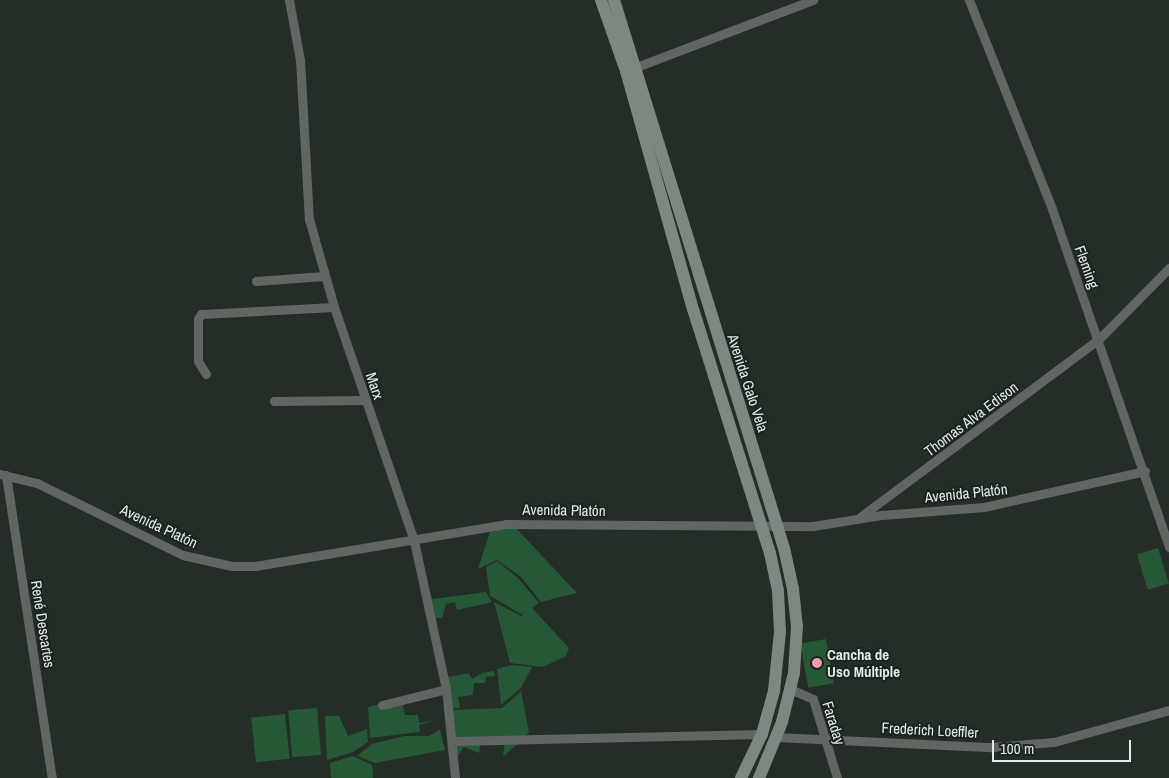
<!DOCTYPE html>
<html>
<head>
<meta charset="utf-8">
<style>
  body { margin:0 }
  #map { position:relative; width:1169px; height:778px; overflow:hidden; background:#242e27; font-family:"Archivo Narrow",sans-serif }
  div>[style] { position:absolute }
  .green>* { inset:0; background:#245836; transform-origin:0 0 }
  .minor>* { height:9px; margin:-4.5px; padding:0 4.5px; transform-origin:4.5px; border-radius:4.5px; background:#616662 }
  .secondary>* { height:12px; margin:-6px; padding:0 6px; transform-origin:6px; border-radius:6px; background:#7f8781 }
  .dots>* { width:14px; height:14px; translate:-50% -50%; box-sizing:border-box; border:2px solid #1b241d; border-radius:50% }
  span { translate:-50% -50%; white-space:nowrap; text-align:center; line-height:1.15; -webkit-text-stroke:4px #1b241d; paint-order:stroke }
  .street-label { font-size:15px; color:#e4eae5 }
  .poi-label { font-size:15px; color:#e4eae5; font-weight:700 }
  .left { translate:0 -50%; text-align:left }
  .scale { position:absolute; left:992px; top:740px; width:139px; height:22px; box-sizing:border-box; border:2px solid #e4eae5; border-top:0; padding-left:6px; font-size:15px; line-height:18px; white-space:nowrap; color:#e4eae5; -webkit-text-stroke:4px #1b241d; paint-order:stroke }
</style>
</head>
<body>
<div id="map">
  <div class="green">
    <div style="clip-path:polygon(514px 526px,577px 593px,541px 602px,521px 577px,497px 560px,478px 569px,491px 528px)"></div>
    <div style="left:1158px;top:548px;width:37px;height:22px;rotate:73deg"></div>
    <div style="clip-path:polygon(497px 561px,518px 578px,539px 603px,532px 608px,569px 648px,566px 656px,543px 667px,510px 663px,494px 602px,521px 616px,525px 612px,521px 614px,490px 596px,486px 567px)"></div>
    <div style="clip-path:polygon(486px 592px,492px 602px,457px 610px,455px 602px,446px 604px,442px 618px,431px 618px,426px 600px)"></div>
    <div style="left:826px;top:639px;width:45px;height:26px;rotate:80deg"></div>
    <div style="clip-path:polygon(512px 665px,532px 667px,521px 688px,501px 705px,497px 669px)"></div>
    <div style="clip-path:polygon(494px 671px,495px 676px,486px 677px,485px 683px,474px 683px,473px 695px,458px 697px,460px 708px,447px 709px,443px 678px,469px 673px,472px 679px,482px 673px)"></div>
    <div style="clip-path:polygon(521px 691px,529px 732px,515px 746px,503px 757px,505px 740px,481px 740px,479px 753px,464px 747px,455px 760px,451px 710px,502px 708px)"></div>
    <div style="clip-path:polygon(411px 696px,403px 704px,405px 715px,418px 715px,419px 723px,437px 720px,419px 725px,420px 732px,370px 738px,368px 707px)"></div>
    <div style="left:317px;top:708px;width:47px;height:29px;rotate:85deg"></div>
    <div style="left:285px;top:714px;width:45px;height:34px;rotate:84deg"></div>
    <div style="clip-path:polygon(325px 716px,339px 716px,348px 736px,367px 729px,368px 742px,353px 752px,327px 760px)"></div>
    <div style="clip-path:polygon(440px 730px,445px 750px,375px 763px,357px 756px,372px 744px,404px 736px,429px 736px)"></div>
    <div style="clip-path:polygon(353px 756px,372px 765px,373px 778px,331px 778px,330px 763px)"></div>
  </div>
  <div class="minor">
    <div style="left:289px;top:0;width:61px;rotate:79.6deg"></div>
    <div style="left:300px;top:60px;width:159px;rotate:86.8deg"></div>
    <div style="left:309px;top:219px;width:91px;rotate:74.1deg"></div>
    <div style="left:334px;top:307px;width:247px;rotate:71.1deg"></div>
    <div style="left:414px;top:541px;width:151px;rotate:77.8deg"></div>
    <div style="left:446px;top:689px;width:89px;rotate:84.2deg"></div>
    <div style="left:969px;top:0;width:225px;rotate:68.3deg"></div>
    <div style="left:1052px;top:209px;width:358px;rotate:70.9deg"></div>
    <div style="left:631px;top:69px;width:195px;rotate:-20.8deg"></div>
    <div style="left:256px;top:281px;width:68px;rotate:-4.2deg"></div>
    <div style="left:206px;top:374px;width:15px;rotate:-122deg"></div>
    <div style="left:198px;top:361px;width:42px;rotate:-90deg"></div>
    <div style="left:198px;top:319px;width:6px;rotate:-59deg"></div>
    <div style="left:201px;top:314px;width:133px;rotate:-3deg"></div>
    <div style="left:274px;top:401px;width:92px;rotate:-0.6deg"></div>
    <div style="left:0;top:474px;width:38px;rotate:14deg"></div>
    <div style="left:37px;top:483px;width:163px;rotate:26.3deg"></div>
    <div style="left:183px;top:555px;width:50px;rotate:12.7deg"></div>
    <div style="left:232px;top:566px;width:23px"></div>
    <div style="left:255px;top:566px;width:254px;rotate:-9.5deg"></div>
    <div style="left:506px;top:524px;width:307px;rotate:0.4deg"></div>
    <div style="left:813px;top:526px;width:70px;rotate:-9.1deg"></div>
    <div style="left:882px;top:515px;width:102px;rotate:-4.5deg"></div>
    <div style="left:984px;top:507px;width:165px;rotate:-12.6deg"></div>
    <div style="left:6px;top:475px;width:306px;rotate:81.4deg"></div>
    <div style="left:860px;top:517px;width:298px;rotate:-36.7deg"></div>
    <div style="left:1099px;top:339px;width:100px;rotate:-45.4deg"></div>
    <div style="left:790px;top:689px;width:25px;rotate:23deg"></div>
    <div style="left:813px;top:699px;width:83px;rotate:73.1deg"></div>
    <div style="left:382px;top:705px;width:66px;rotate:-14deg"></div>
    <div style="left:776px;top:737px;width:216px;rotate:2.7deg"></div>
    <div style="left:992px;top:747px;width:62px;rotate:-4.6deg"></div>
    <div style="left:1054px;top:742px;width:119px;rotate:-15.5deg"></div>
    <div style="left:454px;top:741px;width:308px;rotate:-1.3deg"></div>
  </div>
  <div class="secondary">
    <div style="left:601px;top:0;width:75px;rotate:70.6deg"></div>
    <div style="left:626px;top:71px;width:247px;rotate:74.3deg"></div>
    <div style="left:693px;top:309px;width:256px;rotate:72.5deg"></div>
    <div style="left:770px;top:553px;width:39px;rotate:78deg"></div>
    <div style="left:778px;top:591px;width:41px;rotate:87.2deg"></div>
    <div style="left:780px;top:632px;width:59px;rotate:95.8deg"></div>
    <div style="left:774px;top:691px;width:45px;rotate:105.6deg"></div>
    <div style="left:762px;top:734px;width:49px;rotate:115.5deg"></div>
    <div style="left:614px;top:0;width:574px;rotate:72.77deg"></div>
    <div style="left:784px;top:548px;width:42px;rotate:77.6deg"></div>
    <div style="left:793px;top:589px;width:37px;rotate:84deg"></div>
    <div style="left:797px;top:626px;width:47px;rotate:93.7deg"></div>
    <div style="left:794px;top:673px;width:50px;rotate:103.8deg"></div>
    <div style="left:782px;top:722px;width:61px;rotate:112.3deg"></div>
  </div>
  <div class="dots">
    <div style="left:817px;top:663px;background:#f19ab1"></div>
  </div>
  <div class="street-label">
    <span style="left:1087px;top:267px;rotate:70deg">Fleming</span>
    <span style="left:748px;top:383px;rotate:72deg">Avenida Galo Vela</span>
    <span style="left:375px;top:386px;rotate:71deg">Marx</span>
    <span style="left:971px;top:419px;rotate:-37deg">Thomas Alva Edison</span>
    <span style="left:966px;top:493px;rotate:-6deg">Avenida Platón</span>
    <span style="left:564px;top:510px;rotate:1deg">Avenida Platón</span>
    <span style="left:159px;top:526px;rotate:25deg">Avenida Platón</span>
    <span style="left:43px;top:624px;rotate:81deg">René Descartes</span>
    <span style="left:834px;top:723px;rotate:73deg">Faraday</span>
    <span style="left:930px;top:730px;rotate:3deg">Frederich Loeffler</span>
  </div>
  <div class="poi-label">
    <span class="left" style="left:827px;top:663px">Cancha de<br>Uso Múltiple</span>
  </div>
  <div class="scale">100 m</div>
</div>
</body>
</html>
